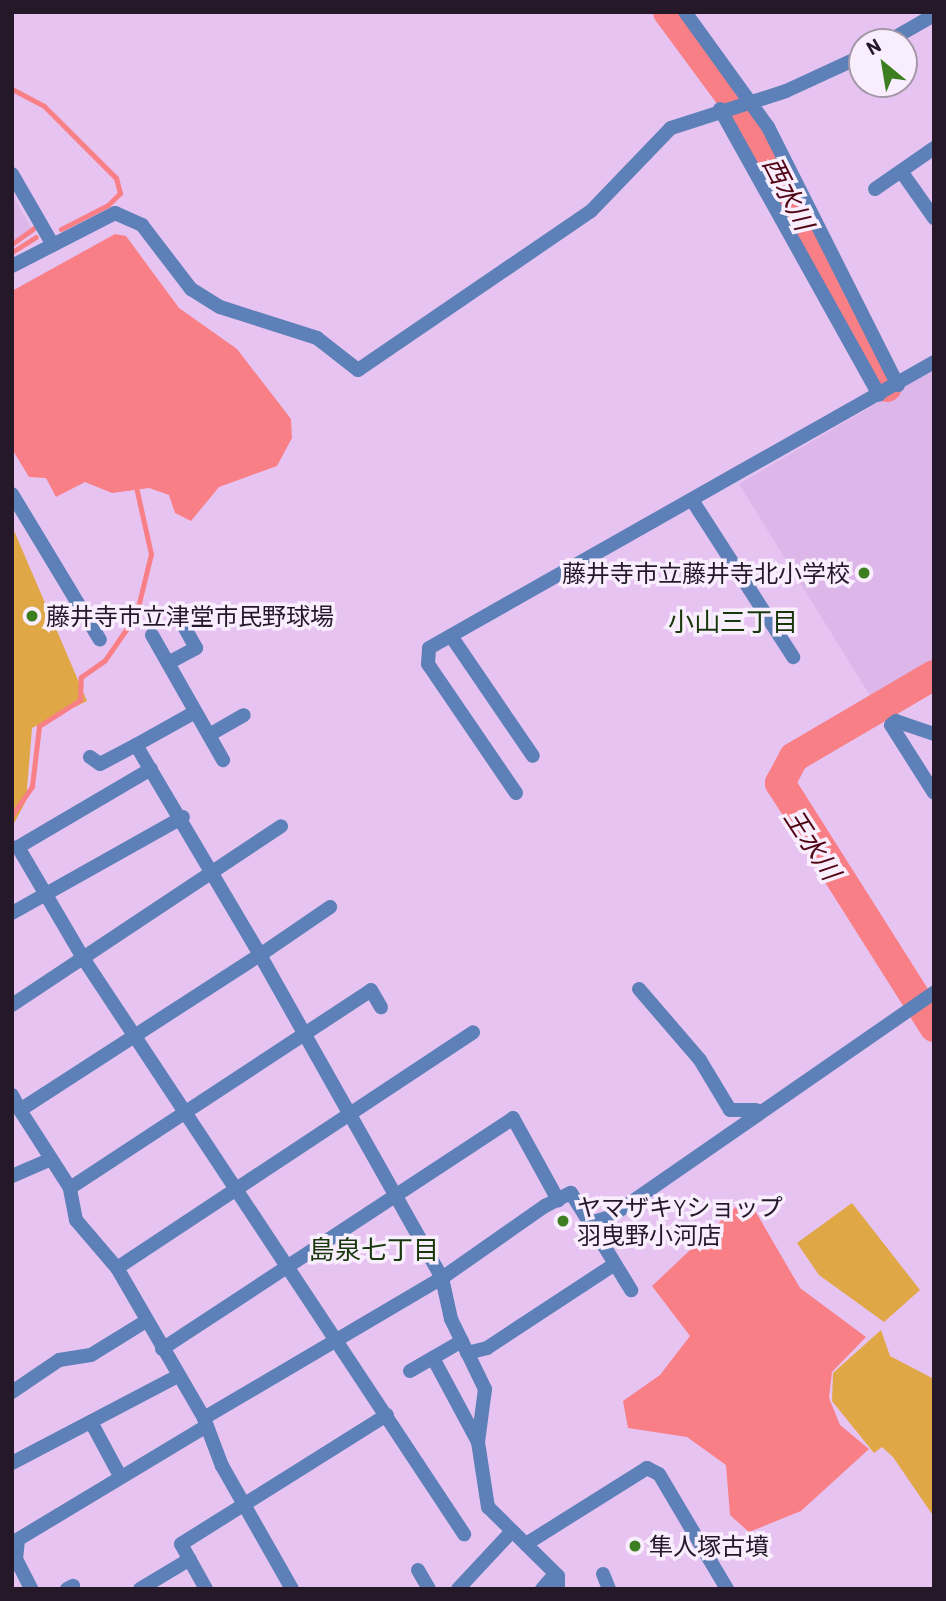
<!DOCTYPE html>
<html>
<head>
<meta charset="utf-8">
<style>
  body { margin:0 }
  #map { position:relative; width:946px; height:1601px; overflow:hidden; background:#e7c3f2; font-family:Barlow,"Noto Sans JP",sans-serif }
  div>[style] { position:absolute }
  .built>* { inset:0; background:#ddb6ea }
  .green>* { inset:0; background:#e0a746 }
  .water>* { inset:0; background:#f87f86 }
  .stream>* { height:5px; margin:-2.5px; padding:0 2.5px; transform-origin:2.5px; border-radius:2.5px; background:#f87f86 }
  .river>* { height:30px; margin:-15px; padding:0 15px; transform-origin:15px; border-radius:15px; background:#f87f86 }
  .street>* { height:14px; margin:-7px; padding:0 7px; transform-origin:7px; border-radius:7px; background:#5c80b7 }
  .dots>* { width:19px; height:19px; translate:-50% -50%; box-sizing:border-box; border:4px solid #f9eefd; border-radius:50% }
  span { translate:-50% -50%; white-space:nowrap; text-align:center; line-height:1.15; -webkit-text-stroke:7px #f9eefd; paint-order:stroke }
  .poi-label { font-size:24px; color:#251829 }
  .right { translate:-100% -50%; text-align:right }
  .left { translate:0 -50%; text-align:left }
  .water-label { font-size:26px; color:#520514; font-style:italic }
  .neighbourhood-label { font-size:26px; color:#18380b }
  .frame { position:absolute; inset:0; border:14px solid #251829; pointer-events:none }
  .north { position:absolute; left:848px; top:28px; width:70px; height:70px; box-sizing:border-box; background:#f9eefd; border:2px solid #a498a8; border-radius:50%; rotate:330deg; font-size:19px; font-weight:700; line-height:28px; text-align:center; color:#251829 }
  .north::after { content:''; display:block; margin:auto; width:24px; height:32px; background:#3d7f20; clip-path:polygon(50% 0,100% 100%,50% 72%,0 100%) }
</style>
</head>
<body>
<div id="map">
  <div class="built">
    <div style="clip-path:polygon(12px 194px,34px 233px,12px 247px)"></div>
    <div style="clip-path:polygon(934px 370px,934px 663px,872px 699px,739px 484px)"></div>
  </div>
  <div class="green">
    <div style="clip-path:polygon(12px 526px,87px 701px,32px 728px,26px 801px,12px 827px)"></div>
    <div style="clip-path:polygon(852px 1203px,920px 1290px,884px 1322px,819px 1275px,797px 1243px)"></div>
    <div style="clip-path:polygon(881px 1330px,890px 1356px,934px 1379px,934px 1517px,893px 1457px,882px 1447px,874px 1453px,832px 1401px,833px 1373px)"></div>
  </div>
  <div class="water">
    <div style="clip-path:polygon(115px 234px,126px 236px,179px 308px,237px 349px,291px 419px,292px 438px,277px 466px,219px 487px,191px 521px,175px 513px,169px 495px,149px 488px,112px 493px,85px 482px,56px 497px,46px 478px,29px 477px,12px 449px,12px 291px)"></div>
    <div style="clip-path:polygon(750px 1202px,800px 1288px,866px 1337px,832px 1372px,829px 1398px,840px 1425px,869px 1449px,801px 1511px,749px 1532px,730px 1515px,726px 1465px,687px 1437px,628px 1428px,623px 1401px,660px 1375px,690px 1336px,652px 1286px,740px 1203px)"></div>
  </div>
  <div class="stream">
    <div style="left:12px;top:89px;width:36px;rotate:28deg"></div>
    <div style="left:44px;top:106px;width:102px;rotate:45deg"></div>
    <div style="left:116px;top:178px;width:16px;rotate:75deg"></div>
    <div style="left:120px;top:193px;width:17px;rotate:135deg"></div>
    <div style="left:108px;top:205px;width:53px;rotate:152.9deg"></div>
    <div style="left:12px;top:244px;width:31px;rotate:-36deg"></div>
    <div style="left:12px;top:252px;width:28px;rotate:-32deg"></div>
    <div style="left:12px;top:815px;width:35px;rotate:-55deg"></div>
    <div style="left:32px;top:786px;width:60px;rotate:-83.3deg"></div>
    <div style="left:39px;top:726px;width:49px;rotate:-32.4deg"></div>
    <div style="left:80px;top:700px;width:23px;rotate:-88deg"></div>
    <div style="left:81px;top:677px;width:29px;rotate:-35deg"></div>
    <div style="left:105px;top:660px;width:55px;rotate:-55.4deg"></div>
    <div style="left:136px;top:615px;width:63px;rotate:-76.2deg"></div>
    <div style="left:151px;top:554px;width:69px;rotate:-102.6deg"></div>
  </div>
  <div class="river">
    <div style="left:668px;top:12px;width:157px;rotate:53.6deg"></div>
    <div style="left:761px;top:138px;width:279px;rotate:63.2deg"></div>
    <div style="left:934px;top:675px;width:162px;rotate:149.6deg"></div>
    <div style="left:794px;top:757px;width:30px;rotate:118deg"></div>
    <div style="left:780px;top:783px;width:289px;rotate:57.7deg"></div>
  </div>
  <div class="street">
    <div style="left:685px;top:12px;width:142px;rotate:54.2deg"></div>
    <div style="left:768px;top:127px;width:289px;rotate:63.3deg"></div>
    <div style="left:887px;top:42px;width:54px;rotate:-29.9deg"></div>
    <div style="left:720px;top:109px;width:327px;rotate:60.9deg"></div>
    <div style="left:12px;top:174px;width:82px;rotate:60deg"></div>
    <div style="left:903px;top:174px;width:54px;rotate:54.8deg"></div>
    <div style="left:875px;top:189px;width:72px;rotate:-34.8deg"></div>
    <div style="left:12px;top:266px;width:116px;rotate:-27.2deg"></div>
    <div style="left:115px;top:213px;width:30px;rotate:24deg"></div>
    <div style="left:142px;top:225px;width:81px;rotate:52.6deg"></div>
    <div style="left:191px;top:289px;width:34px;rotate:32deg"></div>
    <div style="left:220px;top:307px;width:102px;rotate:17.7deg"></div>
    <div style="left:317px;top:338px;width:52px;rotate:38deg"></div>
    <div style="left:358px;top:370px;width:282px;rotate:-34.3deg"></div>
    <div style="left:591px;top:211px;width:115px;rotate:-46.1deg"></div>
    <div style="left:671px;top:128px;width:121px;rotate:-17.8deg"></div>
    <div style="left:786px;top:91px;width:84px;rotate:-24.7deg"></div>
    <div style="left:12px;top:494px;width:170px;rotate:58.9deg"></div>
    <div style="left:692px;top:500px;width:187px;rotate:57.2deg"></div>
    <div style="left:152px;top:635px;width:144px;rotate:60.4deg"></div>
    <div style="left:451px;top:636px;width:145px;rotate:55.7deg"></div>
    <div style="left:168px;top:663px;width:32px;rotate:-28deg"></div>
    <div style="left:196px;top:648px;width:41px;rotate:-119.1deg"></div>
    <div style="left:934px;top:734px;width:40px;rotate:-161.1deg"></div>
    <div style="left:896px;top:721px;width:6px;rotate:141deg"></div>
    <div style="left:891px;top:725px;width:80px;rotate:57.7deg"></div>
    <div style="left:209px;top:735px;width:40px;rotate:-29.7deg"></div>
    <div style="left:136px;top:745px;width:68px;rotate:-29.2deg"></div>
    <div style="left:90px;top:757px;width:12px;rotate:35deg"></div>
    <div style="left:100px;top:764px;width:41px;rotate:-27.8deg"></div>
    <div style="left:136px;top:745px;width:244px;rotate:59.4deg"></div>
    <div style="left:260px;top:955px;width:85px;rotate:-34.4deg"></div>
    <div style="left:151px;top:769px;width:154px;rotate:149.6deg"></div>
    <div style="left:18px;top:847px;width:129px;rotate:59.6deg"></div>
    <div style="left:83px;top:958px;width:691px;rotate:56.52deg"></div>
    <div style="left:516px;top:793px;width:156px;rotate:-124.3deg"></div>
    <div style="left:428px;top:664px;width:16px;rotate:-86deg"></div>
    <div style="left:429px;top:648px;width:580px;rotate:-29.52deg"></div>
    <div style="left:12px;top:913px;width:196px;rotate:-29.3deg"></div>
    <div style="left:639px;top:989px;width:94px;rotate:49.3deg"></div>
    <div style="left:700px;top:1060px;width:58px;rotate:59deg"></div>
    <div style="left:730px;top:1110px;width:26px"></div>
    <div style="left:12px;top:1005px;width:323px;rotate:-33.6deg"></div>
    <div style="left:12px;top:1095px;width:17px;rotate:62deg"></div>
    <div style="left:12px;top:1176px;width:40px;rotate:-23.4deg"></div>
    <div style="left:70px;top:1188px;width:360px;rotate:-33.3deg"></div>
    <div style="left:371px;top:990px;width:20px;rotate:60deg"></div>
    <div style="left:590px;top:1223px;width:79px;rotate:58.5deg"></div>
    <div style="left:117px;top:1268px;width:427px;rotate:-33.5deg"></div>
    <div style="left:162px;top:1349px;width:420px;rotate:-33.3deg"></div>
    <div style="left:513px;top:1118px;width:94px;rotate:61.2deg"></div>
    <div style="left:467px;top:1353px;width:21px;rotate:-14deg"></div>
    <div style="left:487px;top:1348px;width:153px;rotate:-33.3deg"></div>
    <div style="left:433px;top:1358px;width:95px;rotate:61.8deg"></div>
    <div style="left:410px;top:1371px;width:60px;rotate:-30deg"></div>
    <div style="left:12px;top:1392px;width:57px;rotate:-34.2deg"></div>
    <div style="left:59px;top:1360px;width:32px;rotate:-9deg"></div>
    <div style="left:91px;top:1355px;width:65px;rotate:-31.7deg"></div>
    <div style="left:204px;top:1418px;width:276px;rotate:-30.5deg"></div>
    <div style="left:442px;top:1278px;width:126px;rotate:-35deg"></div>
    <div style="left:545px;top:1206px;width:29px;rotate:-27deg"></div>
    <div style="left:571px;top:1193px;width:36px;rotate:58deg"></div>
    <div style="left:590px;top:1223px;width:21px;rotate:-17deg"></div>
    <div style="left:610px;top:1217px;width:394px;rotate:-34.7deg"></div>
    <div style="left:91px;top:1422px;width:59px;rotate:61.7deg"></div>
    <div style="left:12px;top:1463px;width:187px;rotate:-27.7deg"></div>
    <div style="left:18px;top:1540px;width:19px;rotate:96deg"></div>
    <div style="left:16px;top:1559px;width:34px;rotate:63deg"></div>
    <div style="left:12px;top:1543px;width:227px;rotate:-31deg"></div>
    <div style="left:526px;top:1544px;width:143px;rotate:-32.1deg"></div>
    <div style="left:647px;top:1468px;width:13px;rotate:27deg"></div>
    <div style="left:659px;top:1474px;width:134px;rotate:59.4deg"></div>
    <div style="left:418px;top:1570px;width:22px;rotate:60deg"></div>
    <div style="left:603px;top:1574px;width:16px;rotate:68deg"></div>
    <div style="left:67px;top:1589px;width:7px;rotate:-27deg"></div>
    <div style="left:140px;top:1589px;width:58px;rotate:-31deg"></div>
    <div style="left:206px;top:1589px;width:51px;rotate:-119.1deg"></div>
    <div style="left:181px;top:1544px;width:243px;rotate:-32.1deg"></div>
    <div style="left:292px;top:1589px;width:142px;rotate:-119.6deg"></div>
    <div style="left:222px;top:1466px;width:51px;rotate:-110.6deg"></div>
    <div style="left:204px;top:1418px;width:173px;rotate:-120.1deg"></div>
    <div style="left:117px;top:1268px;width:63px;rotate:-130.5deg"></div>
    <div style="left:76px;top:1220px;width:33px;rotate:-101deg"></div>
    <div style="left:70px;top:1188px;width:93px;rotate:-122.7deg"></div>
    <div style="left:20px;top:1110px;width:286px;rotate:-32.9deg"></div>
    <div style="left:260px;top:955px;width:371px;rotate:60.6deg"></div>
    <div style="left:442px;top:1278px;width:42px;rotate:77.6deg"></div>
    <div style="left:451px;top:1319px;width:78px;rotate:64.1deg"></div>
    <div style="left:485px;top:1389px;width:53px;rotate:97.5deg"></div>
    <div style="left:478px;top:1442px;width:66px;rotate:81.3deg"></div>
    <div style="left:488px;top:1507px;width:98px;rotate:44.6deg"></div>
    <div style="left:558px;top:1576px;width:13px;rotate:90deg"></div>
    <div style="left:458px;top:1589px;width:79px;rotate:-47deg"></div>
    <div style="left:542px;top:1589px;width:20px;rotate:-49deg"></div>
  </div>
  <div class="dots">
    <div style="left:864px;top:573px;background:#3d7f20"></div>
    <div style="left:32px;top:616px;background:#3d7f20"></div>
    <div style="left:563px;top:1221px;background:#3d7f20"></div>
    <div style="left:635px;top:1546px;background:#3d7f20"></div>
  </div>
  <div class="poi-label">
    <span class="right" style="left:850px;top:573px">藤井寺市立藤井寺北小学校</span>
    <span class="left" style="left:46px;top:616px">藤井寺市立津堂市民野球場</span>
    <span class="left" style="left:577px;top:1221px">ヤマザキYショップ<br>羽曳野小河店</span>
    <span class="left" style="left:649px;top:1546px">隼人塚古墳</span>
  </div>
  <div class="water-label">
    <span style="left:789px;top:193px;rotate:63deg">西水川</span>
    <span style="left:813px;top:844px;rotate:57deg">王水川</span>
  </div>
  <div class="neighbourhood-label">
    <span style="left:733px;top:621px">小山三丁目</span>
    <span style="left:374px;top:1249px">島泉七丁目</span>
  </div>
  <div class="frame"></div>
  <div class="north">N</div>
</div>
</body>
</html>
